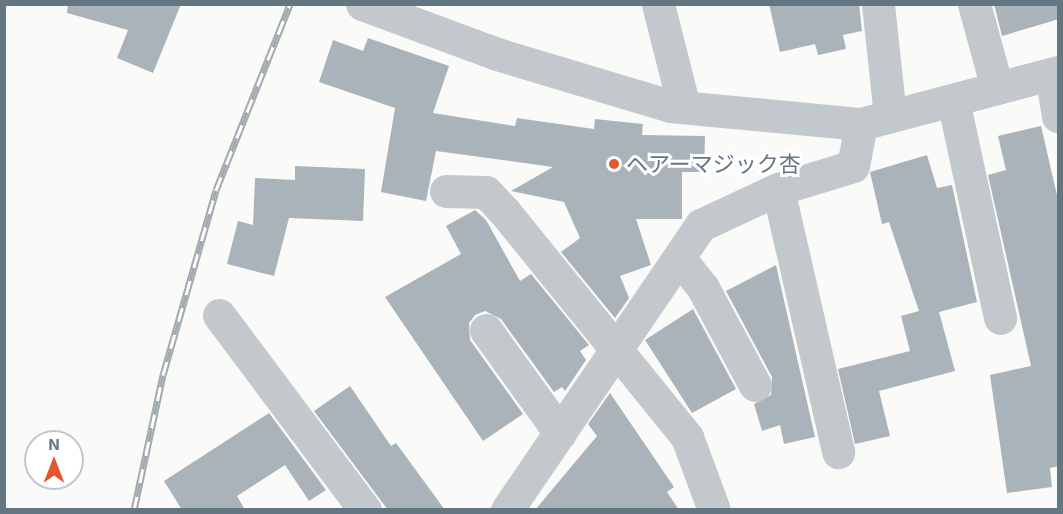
<!DOCTYPE html>
<html>
<head>
<meta charset="utf-8">
<style>
  body { margin:0 }
  #map { position:relative; width:1063px; height:514px; overflow:hidden; background:#fafaf8; font-family:"Exo 2","Noto Sans JP",sans-serif }
  div>[style] { position:absolute }
  .building>* { inset:0; background:#aab3b9 }
  .minor>* { height:33px; margin:-16.5px; padding:0 16.5px; transform-origin:16.5px; border-radius:16.5px; background:#c3c8cc }
  .tertiary>* { height:33px; margin:-16.5px; padding:0 16.5px; transform-origin:16.5px; border-radius:16.5px; background:#c3c8cc }
  .rail>* { height:7px; margin-top:-3.5px; transform-origin:0; background:repeating-linear-gradient(90deg,#fff 0 14px,#a2aab0 0 28px); box-sizing:border-box; border-block:2px solid #a2aab0 }
  .dots>* { width:16px; height:16px; translate:-50% -50%; box-sizing:border-box; border:3px solid #fff; border-radius:50% }
  span { translate:-50% -50%; white-space:nowrap; text-align:center; line-height:1.15; -webkit-text-stroke:6px #fff; paint-order:stroke }
  .poi-label { font-size:22px; color:#657683 }
  .left { translate:0 -50%; text-align:left }
  .frame { position:absolute; inset:0; border:6px solid #657683; pointer-events:none }
  .north { position:absolute; left:24px; top:430px; width:60px; height:60px; box-sizing:border-box; background:#fff; border:2px solid #c1c8cd; border-radius:50%; rotate:0deg; font-size:16px; font-weight:700; line-height:24px; text-align:center; color:#657683 }
  .north::after { content:''; display:block; margin:auto; width:21px; height:27px; background:#e4572e; clip-path:polygon(50% 0,100% 100%,50% 72%,0 100%) }
</style>
</head>
<body>
<div id="map">
  <div class="building">
    <div style="clip-path:polygon(68px 4px,181px 4px,153px 73px,117px 58px,128px 30px,67px 13px)"></div>
    <div style="clip-path:polygon(769px 4px,859px 4px,862px 31px,843px 35px,846px 49px,818px 55px,815px 44px,780px 52px)"></div>
    <div style="clip-path:polygon(994px 4px,1059px 4px,1059px 19px,1002px 36px)"></div>
    <div style="clip-path:polygon(368px 38px,449px 66px,433px 113px,515px 126px,517px 118px,594px 129px,595px 119px,643px 124px,642px 135px,705px 136px,704px 172px,682px 172px,682px 219px,636px 219px,651px 265px,620px 276px,629px 298px,615px 318px,561px 252px,580px 238px,564px 202px,511px 191px,553px 167px,436px 151px,426px 201px,381px 192px,395px 108px,319px 82px,333px 40px,363px 51px)"></div>
    <div style="clip-path:polygon(1041px 126px,1059px 204px,1059px 466px,1050px 468px,1052px 487px,1007px 493px,990px 375px,1031px 366px,988px 175px,1006px 170px,998px 136px)"></div>
    <div style="clip-path:polygon(927px 155px,937px 188px,952px 185px,977px 302px,939px 312px,955px 371px,879px 391px,890px 436px,855px 444px,838px 369px,910px 351px,901px 316px,919px 311px,889px 222px,882px 224px,870px 172px)"></div>
    <div style="clip-path:polygon(295px 166px,365px 169px,363px 221px,289px 218px,274px 276px,227px 264px,238px 221px,253px 225px,255px 178px,295px 180px)"></div>
    <div style="clip-path:polygon(475px 210px,486px 220px,520px 281px,531px 274px,589px 345px,580px 351px,586px 360px,565px 391px,562px 387px,554px 392px,501px 319px,485px 311px,475px 315px,469px 323px,470px 340px,523px 414px,483px 441px,385px 297px,461px 254px,446px 226px)"></div>
    <div style="clip-path:polygon(776px 265px,815px 437px,784px 444px,780px 425px,762px 431px,754px 404px,771px 395px,772px 377px,726px 291px)"></div>
    <div style="clip-path:polygon(693px 309px,736px 389px,692px 413px,645px 340px)"></div>
    <div style="clip-path:polygon(350px 386px,391px 446px,396px 443px,445px 510px,388px 510px,314px 411px)"></div>
    <div style="clip-path:polygon(610px 393px,674px 487px,667px 492px,679px 510px,535px 510px,597px 436px,588px 424px)"></div>
    <div style="clip-path:polygon(269px 413px,326px 490px,309px 501px,285px 465px,237px 496px,245px 510px,182px 510px,164px 481px)"></div>
  </div>
  <div class="minor">
    <div style="left:658px;top:4px;width:106px;rotate:75.8deg"></div>
    <div style="left:878px;top:4px;width:113px;rotate:83.9deg"></div>
    <div style="left:974px;top:4px;width:87px;rotate:74.7deg"></div>
    <div style="left:1051px;top:74px;width:43px;rotate:80.5deg"></div>
    <div style="left:953px;top:100px;width:223px;rotate:77.8deg"></div>
    <div style="left:778px;top:189px;width:270px;rotate:77.1deg"></div>
    <div style="left:446px;top:191px;width:40px;rotate:1.4deg"></div>
    <div style="left:486px;top:192px;width:26px;rotate:47deg"></div>
    <div style="left:504px;top:211px;width:291px;rotate:51deg"></div>
    <div style="left:687px;top:437px;width:78px;rotate:69.7deg"></div>
    <div style="left:679px;top:258px;width:38px;rotate:51deg"></div>
    <div style="left:703px;top:288px;width:110px;rotate:61.8deg"></div>
    <div style="left:219px;top:315px;width:244px;rotate:53.2deg"></div>
    <div style="left:486px;top:330px;width:127px;rotate:54.3deg"></div>
    <div style="left:507px;top:510px;width:345px;rotate:-55.8deg"></div>
    <div style="left:701px;top:225px;width:85px;rotate:-25.1deg"></div>
    <div style="left:778px;top:189px;width:78px;rotate:-17deg"></div>
    <div style="left:853px;top:166px;width:43px;rotate:-79.2deg"></div>
  </div>
  <div class="tertiary">
    <div style="left:362px;top:4px;width:144px;rotate:20.3deg"></div>
    <div style="left:497px;top:54px;width:181px;rotate:16.7deg"></div>
    <div style="left:670px;top:106px;width:192px;rotate:5.4deg"></div>
    <div style="left:861px;top:124px;width:204px;rotate:-14.8deg"></div>
  </div>
  <div class="rail">
    <div style="left:134px;top:510px;width:138px;rotate:-77.9deg"></div>
    <div style="left:163px;top:375px;width:192px;rotate:-74deg"></div>
    <div style="left:216px;top:190px;width:200px;rotate:-68.3deg"></div>
  </div>
  <div class="dots">
    <div style="left:614px;top:164px;background:#e4572e"></div>
  </div>
  <div class="poi-label">
    <span class="left" style="left:626px;top:164px">ヘアーマジック杏</span>
  </div>
  <div class="frame"></div>
  <div class="north">N</div>
</div>
</body>
</html>
